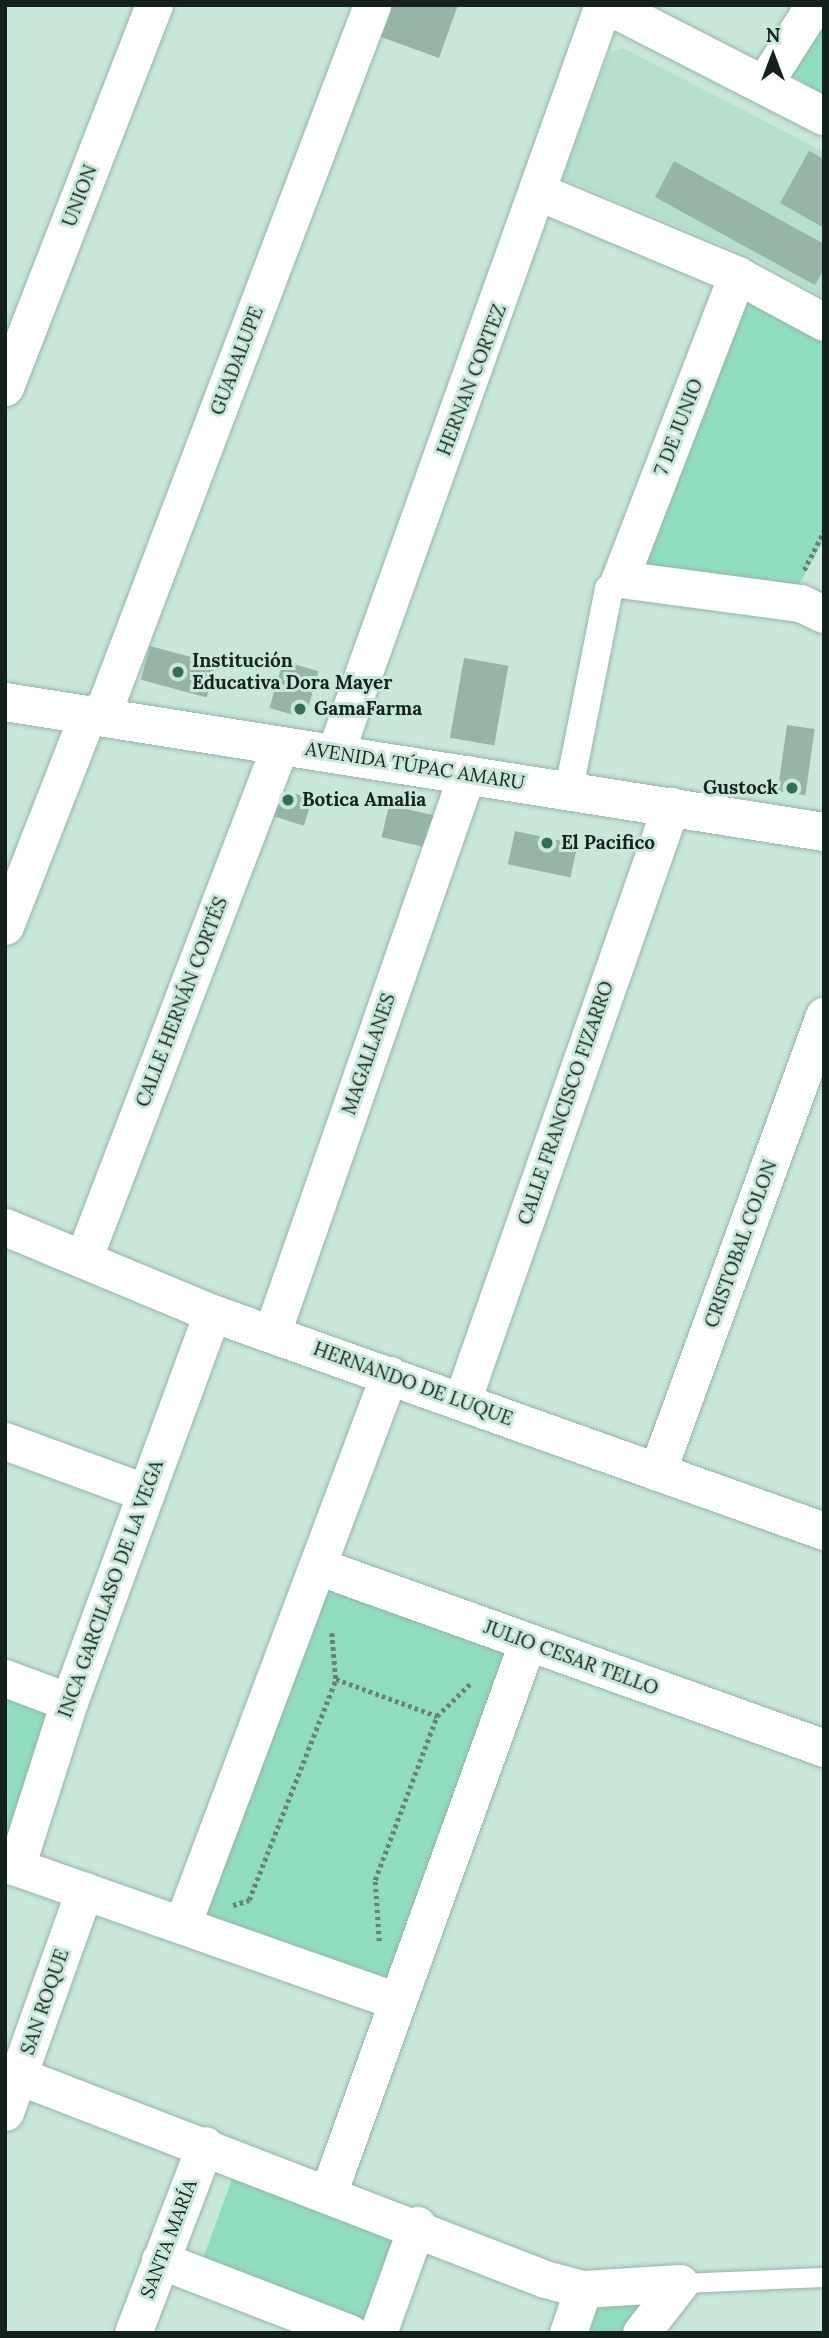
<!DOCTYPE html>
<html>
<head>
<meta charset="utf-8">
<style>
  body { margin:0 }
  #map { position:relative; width:829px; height:2338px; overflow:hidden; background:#c8e8da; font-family:Lora,serif }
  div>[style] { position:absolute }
  .built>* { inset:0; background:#b7dfcd }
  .green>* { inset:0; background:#90ddbe; transform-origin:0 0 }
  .building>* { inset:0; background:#96b5a7; transform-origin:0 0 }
  .path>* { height:4.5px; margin-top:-2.25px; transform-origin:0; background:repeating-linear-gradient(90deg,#6b8178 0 3.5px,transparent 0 7px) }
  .roads { filter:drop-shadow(0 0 2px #95b4a7) drop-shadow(0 0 2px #95b4a7) }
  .service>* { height:19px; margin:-9.5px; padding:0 9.5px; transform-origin:9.5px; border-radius:9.5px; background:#fff }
  .pedestrian>* { height:28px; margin:-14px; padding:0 14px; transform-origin:14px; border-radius:14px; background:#fff }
  .minor>* { height:37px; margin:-18.5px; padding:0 18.5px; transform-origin:18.5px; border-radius:18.5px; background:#fff }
  .secondary>* { height:38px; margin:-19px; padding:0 19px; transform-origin:19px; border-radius:19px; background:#fff }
  .dots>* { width:19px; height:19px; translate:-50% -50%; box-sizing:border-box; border:4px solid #c8e8da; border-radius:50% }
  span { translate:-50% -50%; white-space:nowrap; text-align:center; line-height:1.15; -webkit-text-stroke:6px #c8e8da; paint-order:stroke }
  .street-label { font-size:19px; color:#15211c }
  .poi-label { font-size:19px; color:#15211c; font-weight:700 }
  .left { translate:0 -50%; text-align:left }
  .right { translate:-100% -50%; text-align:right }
  .frame { position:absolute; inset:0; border:7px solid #15211c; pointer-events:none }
  .north { position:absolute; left:738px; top:21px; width:70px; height:70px; -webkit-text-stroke:5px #c8e8da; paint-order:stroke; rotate:0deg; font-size:19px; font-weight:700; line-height:28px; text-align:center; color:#15211c }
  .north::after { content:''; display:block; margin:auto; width:24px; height:32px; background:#15211c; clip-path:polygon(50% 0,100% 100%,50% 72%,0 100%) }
</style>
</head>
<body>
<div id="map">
  <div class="built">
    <div style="clip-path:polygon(623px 48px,824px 152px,824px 298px,759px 260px,562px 178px,610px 52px)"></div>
  </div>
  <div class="green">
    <div style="clip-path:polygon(824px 27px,824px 95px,787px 72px)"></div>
    <div style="clip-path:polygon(739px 296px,824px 341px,824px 539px,794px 594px,643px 573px,634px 560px)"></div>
    <div style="clip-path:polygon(324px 1587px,501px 1645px,507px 1657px,391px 1977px,382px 1984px,208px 1922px,200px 1908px)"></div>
    <div style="clip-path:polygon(5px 1687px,59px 1707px,5px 1850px)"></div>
    <div style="left:236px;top:2168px;width:182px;height:99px;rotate:20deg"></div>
    <div style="clip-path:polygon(594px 2305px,642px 2305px,620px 2333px,583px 2333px)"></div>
  </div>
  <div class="building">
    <div style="clip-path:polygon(392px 5px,458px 5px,439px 58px,381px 37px)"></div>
    <div style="clip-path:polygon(809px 151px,824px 159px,824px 228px,780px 203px)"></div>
    <div style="clip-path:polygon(674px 161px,824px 244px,824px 269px,815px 285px,655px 197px)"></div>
    <div style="left:150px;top:646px;width:68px;height:35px;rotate:15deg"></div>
    <div style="left:464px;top:658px;width:45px;height:81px;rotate:10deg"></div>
    <div style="left:283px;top:661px;width:37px;height:49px;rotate:16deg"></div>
    <div style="left:787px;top:725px;width:28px;height:67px;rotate:8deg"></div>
    <div style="left:281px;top:789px;width:33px;height:28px;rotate:18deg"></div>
    <div style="left:389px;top:805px;width:48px;height:33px;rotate:13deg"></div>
    <div style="left:515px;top:831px;width:64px;height:34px;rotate:12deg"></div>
  </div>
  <div class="path">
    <div style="left:804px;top:570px;width:44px;rotate:-62.9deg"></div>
    <div style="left:332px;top:1633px;width:46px;rotate:85deg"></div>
    <div style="left:336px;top:1679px;width:108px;rotate:20.1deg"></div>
    <div style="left:437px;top:1716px;width:49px;rotate:-44.2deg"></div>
    <div style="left:233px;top:1905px;width:17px;rotate:-17deg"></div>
    <div style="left:249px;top:1900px;width:238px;rotate:-68.5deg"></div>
    <div style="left:379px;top:1941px;width:61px;rotate:-93.8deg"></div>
    <div style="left:375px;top:1880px;width:175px;rotate:-69.3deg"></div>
  </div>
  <div class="roads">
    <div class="service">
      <div style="left:680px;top:2283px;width:144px;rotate:-2.4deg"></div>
    </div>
    <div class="pedestrian">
      <div style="left:569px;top:789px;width:204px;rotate:-78.7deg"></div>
      <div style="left:609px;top:589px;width:15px;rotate:-42deg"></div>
    </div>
    <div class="minor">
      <div style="left:763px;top:85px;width:95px;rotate:-57.5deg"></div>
      <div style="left:539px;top:192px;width:215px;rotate:22.7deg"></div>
      <div style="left:737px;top:275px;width:99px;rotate:28.4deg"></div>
      <div style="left:737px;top:275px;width:326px;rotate:111.1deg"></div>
      <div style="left:620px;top:579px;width:182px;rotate:7.6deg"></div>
      <div style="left:800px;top:603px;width:26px;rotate:25deg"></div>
      <div style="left:5px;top:387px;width:410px;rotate:-68.7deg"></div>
      <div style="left:101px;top:717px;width:762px;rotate:-69.16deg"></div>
      <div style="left:335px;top:753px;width:795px;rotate:-70.29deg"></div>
      <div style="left:5px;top:926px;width:228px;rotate:-68.6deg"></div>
      <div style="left:5px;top:1227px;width:224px;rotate:22.6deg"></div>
      <div style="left:212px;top:1313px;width:650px;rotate:19.61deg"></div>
      <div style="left:84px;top:1257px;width:547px;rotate:-69.02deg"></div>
      <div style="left:272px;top:1333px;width:592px;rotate:-70.77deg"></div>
      <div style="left:462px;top:1401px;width:631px;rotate:-70.65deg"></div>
      <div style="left:5px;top:1441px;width:150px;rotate:20.2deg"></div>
      <div style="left:657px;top:1472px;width:486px;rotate:-69.9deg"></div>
      <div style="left:320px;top:1567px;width:536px;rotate:19.75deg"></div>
      <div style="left:5px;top:1678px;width:68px;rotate:20.6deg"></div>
      <div style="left:5px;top:1863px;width:413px;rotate:19.4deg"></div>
      <div style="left:16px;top:1867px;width:173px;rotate:-72.2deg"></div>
      <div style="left:69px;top:1702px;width:414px;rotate:-69.8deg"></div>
      <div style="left:182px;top:1925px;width:588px;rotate:-69.38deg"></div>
      <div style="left:19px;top:2076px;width:564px;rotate:21.1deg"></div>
      <div style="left:545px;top:2279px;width:39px;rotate:15deg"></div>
      <div style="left:583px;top:2289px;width:97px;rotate:-3.5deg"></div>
      <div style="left:5px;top:2112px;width:235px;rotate:-70.3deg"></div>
      <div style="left:329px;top:2191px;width:583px;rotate:-70.13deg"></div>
      <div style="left:160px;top:2260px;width:203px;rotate:21.1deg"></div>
      <div style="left:133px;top:2333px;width:201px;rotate:-69deg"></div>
      <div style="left:378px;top:2333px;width:115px;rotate:-70.1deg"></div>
      <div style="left:568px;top:2333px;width:46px;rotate:-71.2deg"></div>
      <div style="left:641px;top:2333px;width:63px;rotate:-52deg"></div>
    </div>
    <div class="secondary">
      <div style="left:607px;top:5px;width:244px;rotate:27.1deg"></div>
      <div style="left:5px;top:702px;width:829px;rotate:9.02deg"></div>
    </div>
  </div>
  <div class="dots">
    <div style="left:178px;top:672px;background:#336e58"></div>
    <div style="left:300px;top:709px;background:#336e58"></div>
    <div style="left:792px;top:788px;background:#336e58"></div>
    <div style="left:288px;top:800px;background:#336e58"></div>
    <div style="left:547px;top:843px;background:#336e58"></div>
  </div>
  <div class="street-label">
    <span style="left:80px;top:196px;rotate:-69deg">UNION</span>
    <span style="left:237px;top:361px;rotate:-69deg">GUADALUPE</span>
    <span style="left:472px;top:380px;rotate:-69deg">HERNAN CORTEZ</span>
    <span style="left:679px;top:427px;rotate:-69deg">7 DE JUNIO</span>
    <span style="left:415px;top:766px;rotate:9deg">AVENIDA TÚPAC AMARU</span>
    <span style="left:182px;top:1002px;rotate:-69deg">CALLE HERNÁN CORTÉS</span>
    <span style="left:369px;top:1054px;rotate:-71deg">MAGALLANES</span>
    <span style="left:566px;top:1103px;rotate:-71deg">CALLE FRANCISCO FIZARRO</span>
    <span style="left:741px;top:1244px;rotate:-70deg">CRISTOBAL COLON</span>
    <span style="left:413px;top:1384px;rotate:20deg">HERNANDO DE LUQUE</span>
    <span style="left:111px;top:1589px;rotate:-70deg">INCA GARCILASO DE LA VEGA</span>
    <span style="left:571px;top:1658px;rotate:20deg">JULIO CESAR TELLO</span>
    <span style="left:45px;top:2002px;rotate:-71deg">SAN ROQUE</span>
    <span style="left:169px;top:2239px;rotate:-69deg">SANTA MARÍA</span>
  </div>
  <div class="poi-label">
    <span class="left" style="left:192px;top:672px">Institución<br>Educativa Dora Mayer</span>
    <span class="left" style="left:314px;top:709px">GamaFarma</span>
    <span class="right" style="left:778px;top:788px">Gustock</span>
    <span class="left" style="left:302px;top:800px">Botica Amalia</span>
    <span class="left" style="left:561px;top:843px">El Pacifico</span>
  </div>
  <div class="frame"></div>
  <div class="north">N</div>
</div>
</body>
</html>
